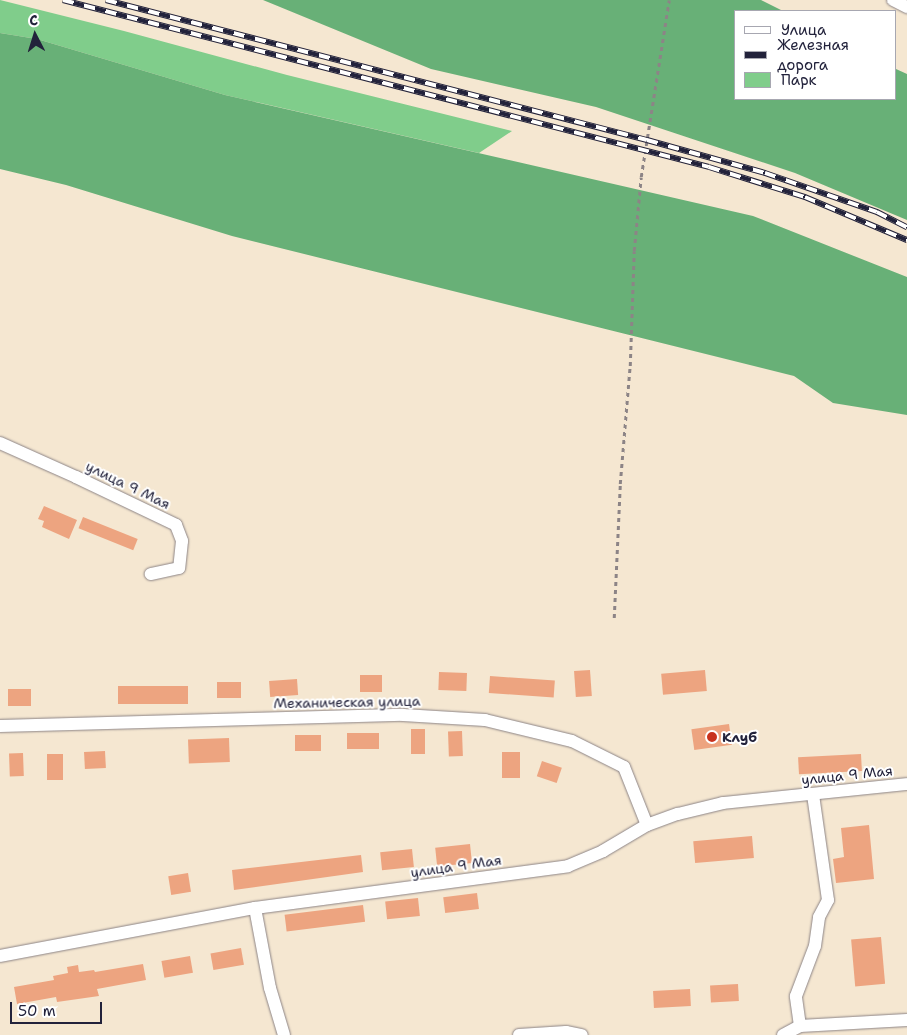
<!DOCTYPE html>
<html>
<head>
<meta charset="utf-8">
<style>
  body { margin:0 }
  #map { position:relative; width:907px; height:1035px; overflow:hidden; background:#f5e7d1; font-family:"Shantell Sans",sans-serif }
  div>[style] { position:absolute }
  .green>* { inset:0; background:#80cd8b }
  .forest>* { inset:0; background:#68b077 }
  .building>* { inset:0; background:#eda480; transform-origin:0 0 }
  .path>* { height:2.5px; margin-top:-1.25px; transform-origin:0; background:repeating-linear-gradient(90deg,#8c8486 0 4px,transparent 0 8px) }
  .roads { filter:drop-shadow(0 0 1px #8c8486) drop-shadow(0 0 1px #8c8486) }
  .street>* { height:12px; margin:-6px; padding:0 6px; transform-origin:6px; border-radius:6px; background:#fff }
  .rail>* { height:5.5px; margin-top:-2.75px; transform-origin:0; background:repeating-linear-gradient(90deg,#fff 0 11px,#22223b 0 22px); box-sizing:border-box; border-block:1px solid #22223b }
  .dots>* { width:14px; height:14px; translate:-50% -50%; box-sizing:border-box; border:2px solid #fff; border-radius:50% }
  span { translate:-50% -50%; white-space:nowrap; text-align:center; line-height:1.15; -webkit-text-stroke:4px #fff; paint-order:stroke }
  .street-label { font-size:14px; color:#22223b }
  .poi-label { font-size:14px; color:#22223b; font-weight:700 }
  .left { translate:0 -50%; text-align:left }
  .legend { position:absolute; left:734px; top:10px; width:162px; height:90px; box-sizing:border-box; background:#fff; border:1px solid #a7a7b1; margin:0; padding:6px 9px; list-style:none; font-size:15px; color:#22223b }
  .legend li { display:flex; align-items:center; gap:10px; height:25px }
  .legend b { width:25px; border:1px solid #a7a7b1 }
  .north { position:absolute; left:10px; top:10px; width:50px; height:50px; -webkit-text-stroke:4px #fff; paint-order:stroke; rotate:355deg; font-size:14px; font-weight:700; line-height:20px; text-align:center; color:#22223b }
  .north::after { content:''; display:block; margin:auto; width:18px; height:22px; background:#22223b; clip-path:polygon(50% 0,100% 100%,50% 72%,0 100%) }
  .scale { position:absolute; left:10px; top:1002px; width:92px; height:22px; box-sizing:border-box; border:2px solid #22223b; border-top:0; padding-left:6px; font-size:15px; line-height:18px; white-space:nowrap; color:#22223b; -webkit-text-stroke:4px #fff; paint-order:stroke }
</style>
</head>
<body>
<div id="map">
  <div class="green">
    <div style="clip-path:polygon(0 0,124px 31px,287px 75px,512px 131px,479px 153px,225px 95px,37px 39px,0 33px)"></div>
  </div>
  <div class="forest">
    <div style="clip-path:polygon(263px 0,761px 0,783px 11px,736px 11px,736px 99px,896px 99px,896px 69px,907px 74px,907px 220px,795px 173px,596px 107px,431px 69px)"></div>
    <div style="clip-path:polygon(0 33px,37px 39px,225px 95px,753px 216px,907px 277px,907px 415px,833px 403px,794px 376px,232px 236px,66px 185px,0 169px)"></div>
  </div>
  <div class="building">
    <div style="clip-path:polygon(44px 506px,77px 520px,69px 539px,42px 527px,44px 521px,38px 519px)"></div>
    <div style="left:83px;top:517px;width:59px;height:12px;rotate:22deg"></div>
    <div style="left:590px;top:670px;width:26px;height:16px;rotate:86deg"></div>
    <div style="left:705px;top:670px;width:21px;height:44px;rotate:85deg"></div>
    <div style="left:439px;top:672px;width:28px;height:18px;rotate:2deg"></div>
    <div style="left:360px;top:675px;width:22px;height:17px"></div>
    <div style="left:490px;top:676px;width:65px;height:17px;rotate:4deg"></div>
    <div style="left:297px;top:679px;width:16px;height:28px;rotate:86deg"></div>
    <div style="left:241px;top:682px;width:16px;height:24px;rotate:90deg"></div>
    <div style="left:188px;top:686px;width:18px;height:70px;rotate:90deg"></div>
    <div style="left:8px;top:689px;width:23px;height:17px"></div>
    <div style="left:729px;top:724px;width:21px;height:38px;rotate:82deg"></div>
    <div style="left:425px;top:729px;width:25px;height:14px;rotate:90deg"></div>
    <div style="left:462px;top:731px;width:25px;height:14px;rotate:88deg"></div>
    <div style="left:347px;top:733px;width:32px;height:16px"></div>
    <div style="left:295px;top:735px;width:26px;height:16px"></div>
    <div style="left:229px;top:738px;width:24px;height:41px;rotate:88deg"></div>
    <div style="left:105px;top:751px;width:17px;height:21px;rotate:87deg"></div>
    <div style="left:502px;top:752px;width:18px;height:26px"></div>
    <div style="left:23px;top:753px;width:23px;height:14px;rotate:88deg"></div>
    <div style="left:47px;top:754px;width:16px;height:26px"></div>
    <div style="left:861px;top:754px;width:17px;height:63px;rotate:87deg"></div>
    <div style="left:542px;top:761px;width:21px;height:16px;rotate:19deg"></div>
    <div style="clip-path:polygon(869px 825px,874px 879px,836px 883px,833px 859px,844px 857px,841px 828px)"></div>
    <div style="left:752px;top:836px;width:22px;height:59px;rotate:85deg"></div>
    <div style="left:470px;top:844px;width:19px;height:35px;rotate:84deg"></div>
    <div style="left:412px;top:849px;width:18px;height:32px;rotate:84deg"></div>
    <div style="clip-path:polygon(361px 855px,363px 872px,234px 890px,232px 870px)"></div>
    <div style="left:188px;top:873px;width:19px;height:20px;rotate:81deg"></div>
    <div style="left:477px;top:893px;width:16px;height:34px;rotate:83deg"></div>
    <div style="left:418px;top:898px;width:18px;height:33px;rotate:84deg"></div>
    <div style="left:363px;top:905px;width:17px;height:79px;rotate:83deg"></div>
    <div style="left:881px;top:937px;width:47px;height:30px;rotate:85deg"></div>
    <div style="left:241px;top:948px;width:17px;height:31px;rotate:80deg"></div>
    <div style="left:190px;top:956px;width:17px;height:29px;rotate:80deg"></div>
    <div style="clip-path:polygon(143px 964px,146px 980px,97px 989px,99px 996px,57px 1002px,56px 997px,17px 1004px,14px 987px,54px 980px,53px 976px,68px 973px,67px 967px,78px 965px,79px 972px,94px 970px,95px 972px)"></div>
    <div style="left:738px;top:984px;width:17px;height:28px;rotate:87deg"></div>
    <div style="left:690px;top:989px;width:17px;height:37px;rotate:87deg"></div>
  </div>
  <div class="path">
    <div style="left:614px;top:618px;width:134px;rotate:-87.4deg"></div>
    <div style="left:620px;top:484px;width:118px;rotate:-85.2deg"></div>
    <div style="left:630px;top:366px;width:115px;rotate:-88deg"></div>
    <div style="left:634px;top:251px;width:74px;rotate:-84.6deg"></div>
    <div style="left:641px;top:177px;width:179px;rotate:-81deg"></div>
  </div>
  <div class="roads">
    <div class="street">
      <div style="left:893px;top:0;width:16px;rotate:27deg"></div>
      <div style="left:0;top:443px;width:83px;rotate:24.1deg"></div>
      <div style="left:76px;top:477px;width:111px;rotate:25.6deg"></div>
      <div style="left:176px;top:525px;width:17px;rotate:69deg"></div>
      <div style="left:182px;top:541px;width:27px;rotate:96deg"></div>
      <div style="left:179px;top:568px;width:29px;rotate:168deg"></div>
      <div style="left:0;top:726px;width:403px;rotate:-1.6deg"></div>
      <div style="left:403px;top:715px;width:82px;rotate:3.5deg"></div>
      <div style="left:485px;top:720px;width:89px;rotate:13.6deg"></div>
      <div style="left:572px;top:741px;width:58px;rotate:26.6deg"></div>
      <div style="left:624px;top:767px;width:62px;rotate:68.4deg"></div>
      <div style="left:255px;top:908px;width:81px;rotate:79.4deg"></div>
      <div style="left:270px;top:988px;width:49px;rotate:73.4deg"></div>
      <div style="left:0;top:956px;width:259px;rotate:-10.7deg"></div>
      <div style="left:255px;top:908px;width:316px;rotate:-7.6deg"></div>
      <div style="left:568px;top:866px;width:38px;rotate:-23deg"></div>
      <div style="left:603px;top:851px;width:51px;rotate:-30.6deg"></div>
      <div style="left:647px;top:825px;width:33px;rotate:-20deg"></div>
      <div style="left:678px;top:814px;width:46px;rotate:-13.7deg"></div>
      <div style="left:723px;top:803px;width:185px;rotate:-5.9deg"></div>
      <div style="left:800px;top:1026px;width:30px;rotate:-98deg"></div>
      <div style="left:796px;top:996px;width:53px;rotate:-69.2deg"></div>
      <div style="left:815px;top:946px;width:29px;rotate:-82deg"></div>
      <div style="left:819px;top:917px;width:19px;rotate:-62deg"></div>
      <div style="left:828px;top:900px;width:107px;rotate:-98.1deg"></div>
      <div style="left:519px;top:1035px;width:47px;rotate:-3.7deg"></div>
      <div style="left:566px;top:1032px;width:16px;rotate:11deg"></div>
      <div style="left:783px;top:1035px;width:19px;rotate:-28deg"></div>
      <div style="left:800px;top:1026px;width:107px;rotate:-3.2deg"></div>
    </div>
  </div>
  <div class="rail">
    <div style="left:63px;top:0;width:667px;rotate:14.49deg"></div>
    <div style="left:709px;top:167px;width:101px;rotate:17.4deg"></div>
    <div style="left:805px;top:197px;width:111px;rotate:22.9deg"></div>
    <div style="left:106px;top:0;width:559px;rotate:14.51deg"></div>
    <div style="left:647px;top:140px;width:123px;rotate:15.6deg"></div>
    <div style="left:765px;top:173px;width:119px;rotate:19.2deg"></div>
    <div style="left:877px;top:212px;width:34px;rotate:27deg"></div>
  </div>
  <div class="dots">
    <div style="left:712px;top:737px;background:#c8321e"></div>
  </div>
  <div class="street-label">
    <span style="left:128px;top:485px;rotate:26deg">улица 9 Мая</span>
    <span style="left:347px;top:702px;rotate:-1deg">Механическая улица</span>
    <span style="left:847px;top:775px;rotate:-6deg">улица 9 Мая</span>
    <span style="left:456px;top:866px;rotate:-8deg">улица 9 Мая</span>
  </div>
  <div class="poi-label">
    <span class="left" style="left:722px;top:737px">Клуб</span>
  </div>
  <ul class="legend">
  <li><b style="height:6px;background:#fff"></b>Улица</li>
  <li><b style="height:6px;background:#22223b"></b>Железная дорога</li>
  <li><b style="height:14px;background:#80cd8b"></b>Парк</li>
  </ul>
  <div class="north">С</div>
  <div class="scale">50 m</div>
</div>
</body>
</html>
